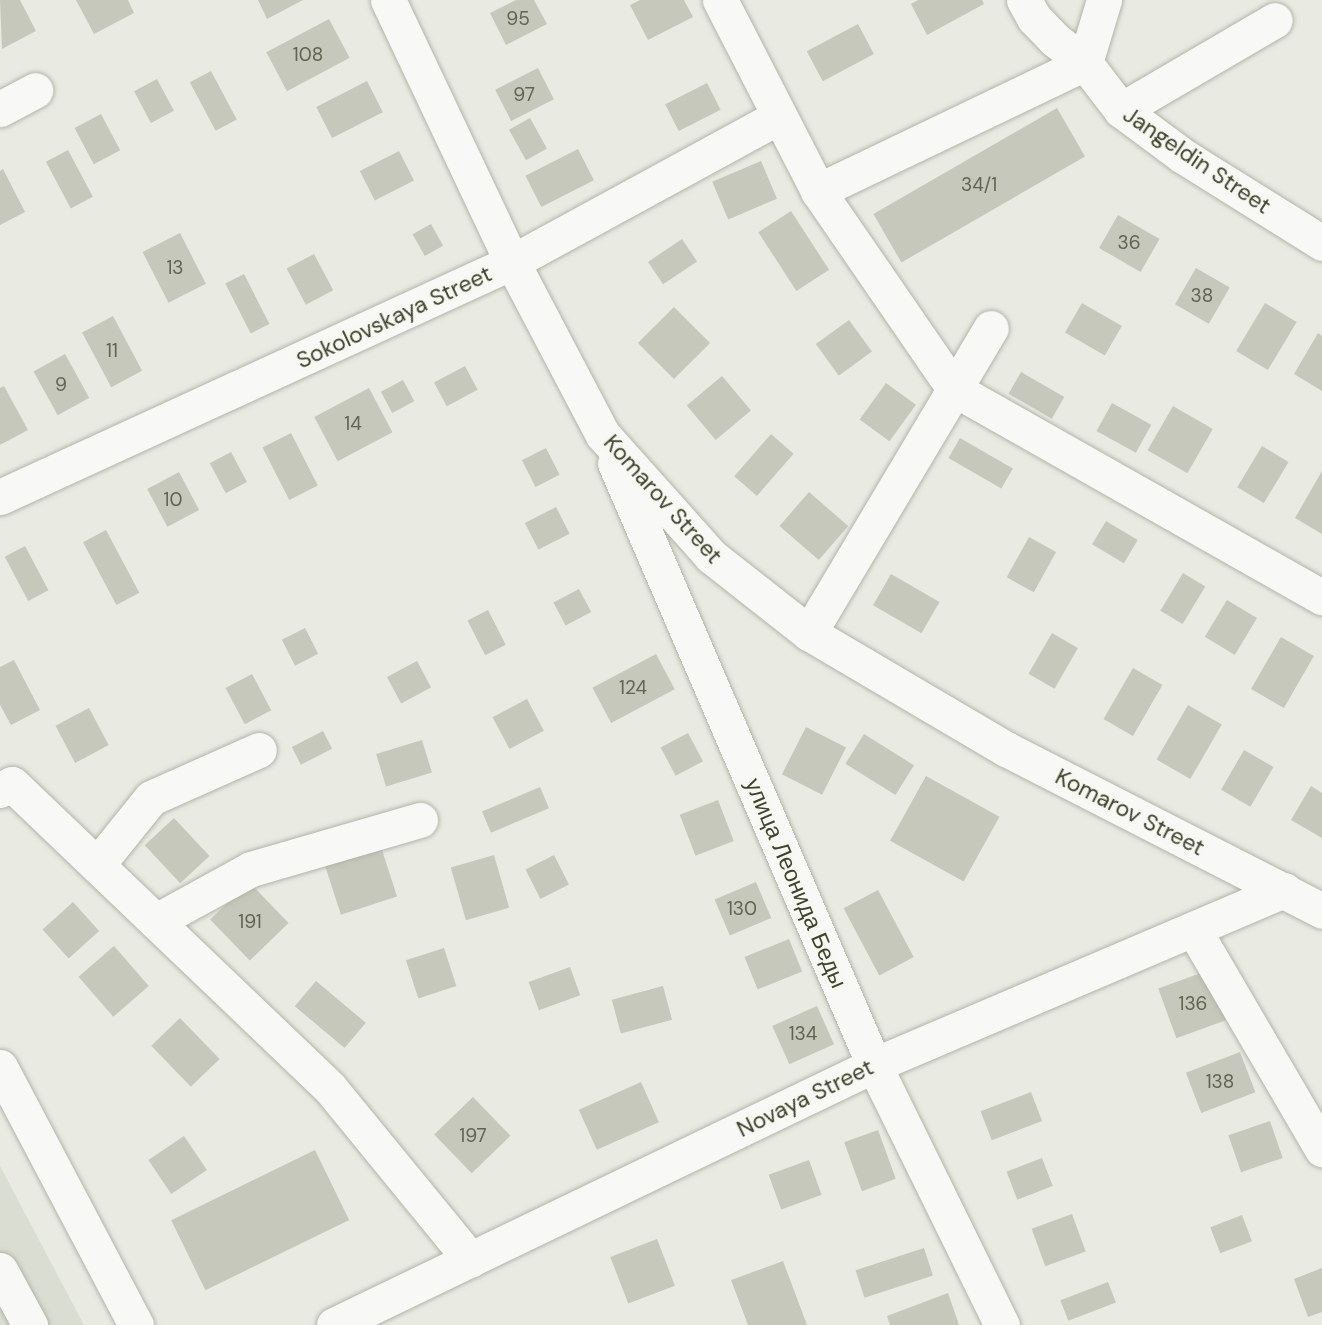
<!DOCTYPE html>
<html>
<head>
<meta charset="utf-8">
<style>
  body { margin:0 }
  #map { position:relative; width:1322px; height:1325px; overflow:hidden; background:#e9ebe3; font-family:"DM Sans",sans-serif }
  div>[style] { position:absolute }
  .built>* { inset:0; background:#daddd2 }
  .building>* { inset:0; background:#c5c8bb; transform-origin:0 0 }
  .roads { filter:drop-shadow(0 0 2px #b2b5a8) drop-shadow(0 0 2px #b2b5a8) }
  .minor>* { height:35px; margin:-17.5px; padding:0 17.5px; transform-origin:17.5px; border-radius:17.5px; background:#f8f9f6 }
  span { translate:-50% -50%; white-space:nowrap; text-align:center; line-height:1.15; -webkit-text-stroke:7px #f7f8f3; paint-order:stroke }
  .number-label { font-size:19px; color:#606450 }
  .number-label span { -webkit-text-stroke-width:0 }
  .street-label { font-size:23px; color:#3e432c }
</style>
</head>
<body>
<div id="map">
  <div class="built">
    <div style="clip-path:polygon(0 1166px,84px 1325px,0 1325px)"></div>
  </div>
  <div class="building">
    <div style="clip-path:polygon(0 0,20px 0,36px 31px,2px 49px)"></div>
    <div style="clip-path:polygon(76px 0,128px 0,134px 13px,94px 34px)"></div>
    <div style="clip-path:polygon(258px 0,303px 0,267px 19px)"></div>
    <div style="clip-path:polygon(516px 0,534px 0,547px 24px,506px 45px,490px 13px)"></div>
    <div style="clip-path:polygon(640px 0,684px 0,693px 17px,648px 40px,630px 5px)"></div>
    <div style="clip-path:polygon(918px 0,982px 0,984px 4px,927px 35px,911px 4px)"></div>
    <div style="left:329px;top:19px;width:44px;height:71px;rotate:62deg"></div>
    <div style="left:858px;top:24px;width:34px;height:58px;rotate:62deg"></div>
    <div style="left:538px;top:68px;width:35px;height:48px;rotate:63deg"></div>
    <div style="left:211px;top:71px;width:55px;height:24px;rotate:62deg"></div>
    <div style="left:157px;top:79px;width:36px;height:26px;rotate:62deg"></div>
    <div style="left:367px;top:81px;width:35px;height:57px;rotate:63deg"></div>
    <div style="left:707px;top:83px;width:30px;height:47px;rotate:63deg"></div>
    <div style="left:1057px;top:108px;width:56px;height:212px;rotate:60deg"></div>
    <div style="left:101px;top:114px;width:41px;height:30px;rotate:62deg"></div>
    <div style="left:530px;top:118px;width:35px;height:24px;rotate:61deg"></div>
    <div style="left:578px;top:149px;width:35px;height:59px;rotate:63deg"></div>
    <div style="left:68px;top:150px;width:53px;height:25px;rotate:62deg"></div>
    <div style="left:399px;top:151px;width:33px;height:44px;rotate:63deg"></div>
    <div style="left:761px;top:161px;width:41px;height:53px;rotate:67deg"></div>
    <div style="clip-path:polygon(3px 169px,25px 212px,0 225px,0 171px)"></div>
    <div style="left:791px;top:211px;width:70px;height:39px;rotate:57deg"></div>
    <div style="left:1118px;top:215px;width:48px;height:38px;rotate:30deg"></div>
    <div style="left:431px;top:224px;width:25px;height:21px;rotate:61deg"></div>
    <div style="left:180px;top:233px;width:57px;height:42px;rotate:63deg"></div>
    <div style="left:682px;top:239px;width:27px;height:41px;rotate:56deg"></div>
    <div style="left:314px;top:254px;width:41px;height:31px;rotate:62deg"></div>
    <div style="left:1196px;top:268px;width:39px;height:42px;rotate:30deg"></div>
    <div style="left:244px;top:274px;width:56px;height:21px;rotate:63deg"></div>
    <div style="left:1082px;top:303px;width:46px;height:34px;rotate:30deg"></div>
    <div style="left:1265px;top:303px;width:37px;height:56px;rotate:31deg"></div>
    <div style="left:674px;top:307px;width:51px;height:51px;rotate:45deg"></div>
    <div style="left:113px;top:316px;width:62px;height:35px;rotate:62deg"></div>
    <div style="left:849px;top:320px;width:39px;height:41px;rotate:54deg"></div>
    <div style="clip-path:polygon(1318px 333px,1322px 336px,1322px 391px,1294px 374px)"></div>
    <div style="left:65px;top:354px;width:50px;height:36px;rotate:61deg"></div>
    <div style="left:465px;top:366px;width:27px;height:35px;rotate:62deg"></div>
    <div style="left:1021px;top:372px;width:50px;height:25px;rotate:30deg"></div>
    <div style="left:722px;top:376px;width:45px;height:46px;rotate:50deg"></div>
    <div style="left:403px;top:380px;width:24px;height:25px;rotate:62deg"></div>
    <div style="left:886px;top:383px;width:37px;height:45px;rotate:36deg"></div>
    <div style="clip-path:polygon(4px 386px,28px 430px,0 445px,0 388px)"></div>
    <div style="left:369px;top:388px;width:50px;height:62px;rotate:62deg"></div>
    <div style="left:1112px;top:403px;width:45px;height:32px;rotate:29deg"></div>
    <div style="left:1173px;top:406px;width:46px;height:51px;rotate:30deg"></div>
    <div style="left:291px;top:433px;width:59px;height:32px;rotate:63deg"></div>
    <div style="left:771px;top:434px;width:30px;height:56px;rotate:41deg"></div>
    <div style="left:960px;top:438px;width:61px;height:23px;rotate:30deg"></div>
    <div style="left:1262px;top:446px;width:31px;height:48px;rotate:31deg"></div>
    <div style="left:546px;top:448px;width:30px;height:27px;rotate:63deg"></div>
    <div style="left:231px;top:452px;width:34px;height:24px;rotate:62deg"></div>
    <div style="clip-path:polygon(1322px 471px,1322px 534px,1295px 518px)"></div>
    <div style="left:179px;top:472px;width:43px;height:36px;rotate:62deg"></div>
    <div style="left:809px;top:492px;width:52px;height:45px;rotate:41deg"></div>
    <div style="left:556px;top:507px;width:30px;height:35px;rotate:63deg"></div>
    <div style="left:1106px;top:521px;width:37px;height:27px;rotate:31deg"></div>
    <div style="left:106px;top:530px;width:71px;height:26px;rotate:62deg"></div>
    <div style="left:1029px;top:537px;width:31px;height:46px;rotate:29deg"></div>
    <div style="left:25px;top:546px;width:50px;height:23px;rotate:62deg"></div>
    <div style="left:1183px;top:573px;width:26px;height:44px;rotate:31deg"></div>
    <div style="left:891px;top:574px;width:56px;height:36px;rotate:30deg"></div>
    <div style="left:579px;top:589px;width:26px;height:29px;rotate:62deg"></div>
    <div style="left:1227px;top:600px;width:35px;height:43px;rotate:31deg"></div>
    <div style="left:488px;top:610px;width:39px;height:23px;rotate:63deg"></div>
    <div style="left:305px;top:628px;width:29px;height:26px;rotate:63deg"></div>
    <div style="left:1052px;top:633px;width:30px;height:47px;rotate:30deg"></div>
    <div style="left:1281px;top:637px;width:38px;height:60px;rotate:30deg"></div>
    <div style="left:656px;top:654px;width:40px;height:72px;rotate:62deg"></div>
    <div style="clip-path:polygon(14px 660px,40px 710px,11px 725px,0 705px,0 667px)"></div>
    <div style="left:417px;top:661px;width:30px;height:34px;rotate:62deg"></div>
    <div style="left:1133px;top:668px;width:34px;height:59px;rotate:30deg"></div>
    <div style="left:252px;top:674px;width:41px;height:30px;rotate:62deg"></div>
    <div style="left:527px;top:699px;width:36px;height:39px;rotate:62deg"></div>
    <div style="left:1188px;top:705px;width:39px;height:63px;rotate:30deg"></div>
    <div style="left:89px;top:708px;width:42px;height:38px;rotate:62deg"></div>
    <div style="left:806px;top:727px;width:45px;height:53px;rotate:27deg"></div>
    <div style="left:323px;top:731px;width:20px;height:35px;rotate:63deg"></div>
    <div style="left:688px;top:733px;width:32px;height:31px;rotate:62deg"></div>
    <div style="left:864px;top:734px;width:59px;height:35px;rotate:32deg"></div>
    <div style="left:422px;top:740px;width:34px;height:48px;rotate:73deg"></div>
    <div style="left:1244px;top:750px;width:34px;height:46px;rotate:30deg"></div>
    <div style="left:926px;top:776px;width:84px;height:74px;rotate:29deg"></div>
    <div style="clip-path:polygon(1311px 786px,1322px 793px,1322px 838px,1291px 820px)"></div>
    <div style="left:540px;top:787px;width:23px;height:63px;rotate:67deg"></div>
    <div style="left:718px;top:800px;width:44px;height:41px;rotate:69deg"></div>
    <div style="left:174px;top:818px;width:52px;height:40px;rotate:47deg"></div>
    <div style="left:381px;top:847px;width:52px;height:59px;rotate:72deg"></div>
    <div style="left:494px;top:855px;width:55px;height:45px;rotate:74deg"></div>
    <div style="left:554px;top:855px;width:33px;height:32px;rotate:63deg"></div>
    <div style="left:249px;top:882px;width:57px;height:54px;rotate:46deg"></div>
    <div style="left:756px;top:882px;width:39px;height:45px;rotate:67deg"></div>
    <div style="left:878px;top:890px;width:76px;height:39px;rotate:62deg"></div>
    <div style="left:73px;top:902px;width:39px;height:41px;rotate:48deg"></div>
    <div style="left:789px;top:939px;width:35px;height:48px;rotate:68deg"></div>
    <div style="left:114px;top:946px;width:53px;height:47px;rotate:49deg"></div>
    <div style="left:444px;top:948px;width:40px;height:40px;rotate:72deg"></div>
    <div style="left:570px;top:967px;width:30px;height:44px;rotate:70deg"></div>
    <div style="left:1209px;top:970px;width:53px;height:54px;rotate:70deg"></div>
    <div style="left:316px;top:981px;width:65px;height:33px;rotate:40deg"></div>
    <div style="left:663px;top:986px;width:35px;height:53px;rotate:75deg"></div>
    <div style="left:817px;top:1006px;width:42px;height:49px;rotate:66deg"></div>
    <div style="left:180px;top:1018px;width:57px;height:40px;rotate:46deg"></div>
    <div style="left:1240px;top:1052px;width:43px;height:58px;rotate:69deg"></div>
    <div style="left:641px;top:1082px;width:44px;height:68px;rotate:66deg"></div>
    <div style="left:1031px;top:1092px;width:31px;height:54px;rotate:69deg"></div>
    <div style="left:473px;top:1097px;width:54px;height:54px;rotate:46deg"></div>
    <div style="left:1270px;top:1121px;width:39px;height:44px;rotate:71deg"></div>
    <div style="left:878px;top:1130px;width:52px;height:36px;rotate:70deg"></div>
    <div style="left:184px;top:1136px;width:41px;height:43px;rotate:56deg"></div>
    <div style="left:315px;top:1150px;width:78px;height:160px;rotate:64deg"></div>
    <div style="left:1042px;top:1158px;width:30px;height:38px;rotate:69deg"></div>
    <div style="left:809px;top:1160px;width:37px;height:43px;rotate:70deg"></div>
    <div style="left:1072px;top:1214px;width:40px;height:43px;rotate:70deg"></div>
    <div style="left:1242px;top:1215px;width:28px;height:34px;rotate:69deg"></div>
    <div style="left:657px;top:1239px;width:50px;height:50px;rotate:69deg"></div>
    <div style="left:924px;top:1248px;width:29px;height:72px;rotate:72deg"></div>
    <div style="clip-path:polygon(783px 1261px,807px 1325px,748px 1325px,731px 1280px)"></div>
    <div style="clip-path:polygon(1322px 1268px,1322px 1312px,1308px 1317px,1294px 1279px)"></div>
    <div style="left:1108px;top:1282px;width:22px;height:51px;rotate:69deg"></div>
    <div style="clip-path:polygon(948px 1293px,959px 1325px,890px 1325px,887px 1316px)"></div>
  </div>
  <div class="roads">
    <div class="minor">
      <div style="left:388px;top:0;width:290px;rotate:64.7deg"></div>
      <div style="left:512px;top:262px;width:195px;rotate:62.3deg"></div>
      <div style="left:603px;top:435px;width:162px;rotate:48.2deg"></div>
      <div style="left:711px;top:556px;width:125px;rotate:38.2deg"></div>
      <div style="left:809px;top:633px;width:229px;rotate:30.5deg"></div>
      <div style="left:1006px;top:749px;width:355px;rotate:27.1deg"></div>
      <div style="left:720px;top:0;width:215px;rotate:62.8deg"></div>
      <div style="left:818px;top:191px;width:240px;rotate:55.5deg"></div>
      <div style="left:954px;top:389px;width:423px;rotate:29.5deg"></div>
      <div style="left:1024px;top:0;width:21px;rotate:61deg"></div>
      <div style="left:1034px;top:18px;width:29px;rotate:46deg"></div>
      <div style="left:1054px;top:39px;width:39px;rotate:38deg"></div>
      <div style="left:1085px;top:63px;width:59px;rotate:52.5deg"></div>
      <div style="left:1121px;top:110px;width:77px;rotate:36.6deg"></div>
      <div style="left:1183px;top:156px;width:164px;rotate:32deg"></div>
      <div style="left:1085px;top:63px;width:66px;rotate:-73.2deg"></div>
      <div style="left:0;top:109px;width:40px;rotate:-28deg"></div>
      <div style="left:1121px;top:110px;width:178px;rotate:-30.3deg"></div>
      <div style="left:818px;top:191px;width:296px;rotate:-25.6deg"></div>
      <div style="left:615px;top:463px;width:655px;rotate:66.72deg"></div>
      <div style="left:874px;top:1065px;width:290px;rotate:63.8deg"></div>
      <div style="left:0;top:497px;width:563px;rotate:-24.65deg"></div>
      <div style="left:512px;top:262px;width:303px;rotate:-28.6deg"></div>
      <div style="left:809px;top:633px;width:355px;rotate:-59.2deg"></div>
      <div style="left:0;top:790px;width:13px;rotate:-27deg"></div>
      <div style="left:12px;top:784px;width:440px;rotate:43.7deg"></div>
      <div style="left:330px;top:1088px;width:222px;rotate:50.7deg"></div>
      <div style="left:97px;top:865px;width:86px;rotate:-51.1deg"></div>
      <div style="left:151px;top:798px;width:118px;rotate:-24deg"></div>
      <div style="left:156px;top:921px;width:108px;rotate:-28.7deg"></div>
      <div style="left:251px;top:869px;width:176px;rotate:-16.2deg"></div>
      <div style="left:1194px;top:930px;width:254px;rotate:59.7deg"></div>
      <div style="left:0;top:1067px;width:292px;rotate:62.2deg"></div>
      <div style="left:0;top:1270px;width:63px;rotate:61.4deg"></div>
      <div style="left:334px;top:1325px;width:599px;rotate:-25.71deg"></div>
      <div style="left:874px;top:1065px;width:446px;rotate:-23.1deg"></div>
    </div>
  </div>
  <div class="number-label">
    <span style="left:518px;top:19px">95</span>
    <span style="left:308px;top:55px">108</span>
    <span style="left:524px;top:95px">97</span>
    <span style="left:979px;top:185px">34/1</span>
    <span style="left:1129px;top:243px">36</span>
    <span style="left:175px;top:268px">13</span>
    <span style="left:1202px;top:296px">38</span>
    <span style="left:112px;top:351px">11</span>
    <span style="left:61px;top:385px">9</span>
    <span style="left:353px;top:424px">14</span>
    <span style="left:173px;top:500px">10</span>
    <span style="left:633px;top:688px">124</span>
    <span style="left:742px;top:909px">130</span>
    <span style="left:250px;top:922px">191</span>
    <span style="left:1193px;top:1004px">136</span>
    <span style="left:803px;top:1034px">134</span>
    <span style="left:1220px;top:1082px">138</span>
    <span style="left:473px;top:1136px">197</span>
  </div>
  <div class="street-label">
    <span style="left:1197px;top:160px;rotate:34deg">Jangeldin Street</span>
    <span style="left:394px;top:317px;rotate:-25deg">Sokolovskaya Street</span>
    <span style="left:663px;top:499px;rotate:48deg">Komarov Street</span>
    <span style="left:1130px;top:812px;rotate:27deg">Komarov Street</span>
    <span style="left:796px;top:883px;rotate:67deg">улица Леонида Беды</span>
    <span style="left:805px;top:1098px;rotate:-26deg">Novaya Street</span>
  </div>
</div>
</body>
</html>
